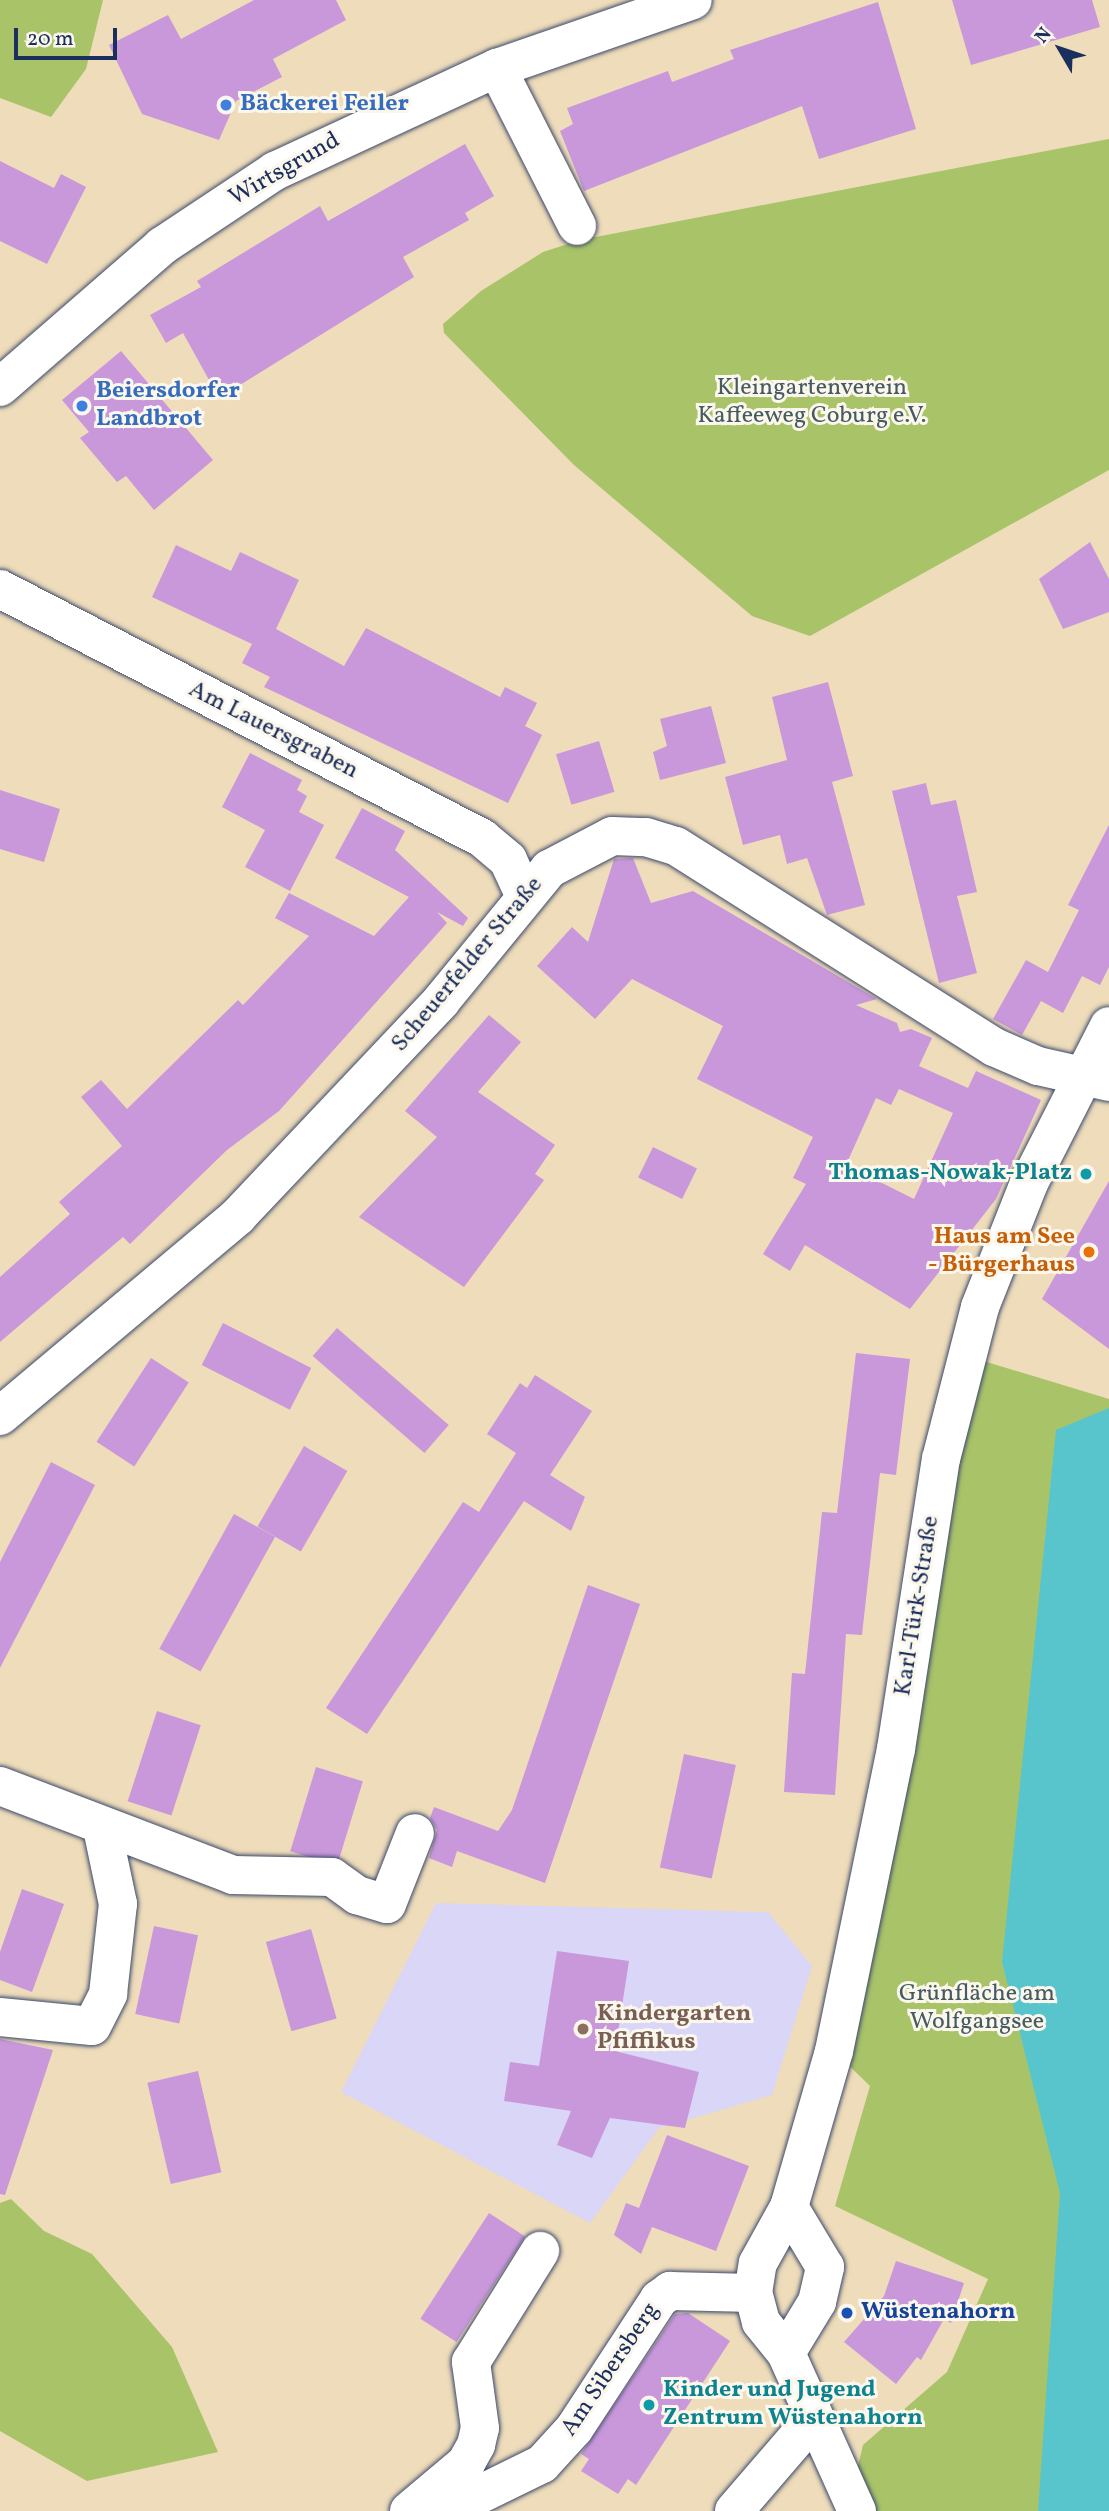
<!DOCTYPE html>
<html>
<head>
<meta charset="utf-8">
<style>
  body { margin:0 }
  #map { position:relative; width:1109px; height:2511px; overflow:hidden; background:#eedcba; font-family:Vollkorn,serif }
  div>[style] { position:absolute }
  .built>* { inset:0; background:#dad6f7 }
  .green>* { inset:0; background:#a9c369 }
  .water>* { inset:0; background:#58c5cc }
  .building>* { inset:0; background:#c998db; transform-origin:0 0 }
  .roads { filter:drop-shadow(0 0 2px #3b496c) drop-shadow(0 0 2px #3b496c) }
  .minor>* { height:38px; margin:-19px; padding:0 19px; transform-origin:19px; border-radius:19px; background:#fff }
  .dots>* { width:19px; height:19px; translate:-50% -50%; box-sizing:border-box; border:4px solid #fbf7ec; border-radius:50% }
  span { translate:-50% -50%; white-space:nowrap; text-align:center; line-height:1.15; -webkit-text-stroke:6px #fbf7ec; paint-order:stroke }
  .shop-label { font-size:24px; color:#366cbe; font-weight:700 }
  .left { translate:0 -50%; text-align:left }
  .street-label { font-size:24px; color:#1b2f5e }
  .park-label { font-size:24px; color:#465b61 }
  .culture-label { font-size:24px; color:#0d838f; font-weight:700 }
  .right { translate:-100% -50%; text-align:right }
  .food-label { font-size:24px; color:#c56008; font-weight:700 }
  .education-label { font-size:24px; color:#785e54; font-weight:700 }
  .transit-label { font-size:24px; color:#164399; font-weight:700 }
  .north { position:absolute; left:1025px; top:14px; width:70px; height:70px; -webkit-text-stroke:5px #fbf7ec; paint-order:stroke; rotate:309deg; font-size:19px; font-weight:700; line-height:28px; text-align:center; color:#1b2f5e }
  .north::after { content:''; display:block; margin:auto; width:24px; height:32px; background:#1b2f5e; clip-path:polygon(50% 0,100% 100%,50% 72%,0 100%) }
  .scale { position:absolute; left:14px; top:28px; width:103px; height:32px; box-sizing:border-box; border:4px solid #1b2f5e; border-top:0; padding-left:9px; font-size:21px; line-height:24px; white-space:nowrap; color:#1b2f5e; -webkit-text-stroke:5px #fbf7ec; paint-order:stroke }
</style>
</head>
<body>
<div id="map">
  <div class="built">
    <div style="clip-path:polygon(436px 1903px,768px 1912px,812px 1966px,772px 2095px,659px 2128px,590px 2223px,341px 2092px)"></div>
  </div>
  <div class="green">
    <div style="clip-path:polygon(0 0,103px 0,86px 69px,51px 117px,0 98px)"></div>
    <div style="clip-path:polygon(1109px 139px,1109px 470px,810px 636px,752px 616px,574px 465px,444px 333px,443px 324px,481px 291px,543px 252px,580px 240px)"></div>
    <div style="clip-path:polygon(967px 1356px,1109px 1399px,1109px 2511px,857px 2511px,850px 2499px,863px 2445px,947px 2372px,988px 2279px,835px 2206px,870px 2086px,834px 2051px)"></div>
    <div style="clip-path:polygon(11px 2199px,44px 2231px,92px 2254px,172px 2347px,218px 2452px,87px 2481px,0 2431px,0 2203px)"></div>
  </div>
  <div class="water">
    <div style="clip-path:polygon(1109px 1408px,1109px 2511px,1038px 2511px,1060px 2193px,1002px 1962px,1056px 1430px)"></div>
  </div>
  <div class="building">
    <div style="clip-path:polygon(254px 0,336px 0,346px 20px,273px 59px,282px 77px,236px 101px,219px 140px,142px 114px,109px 45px,168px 15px,181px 39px)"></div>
    <div style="clip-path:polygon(952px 0,1092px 0,1100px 27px,971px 65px)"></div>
    <div style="clip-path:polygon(878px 2px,916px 129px,819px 159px,802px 106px,584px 191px,560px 131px,573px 124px,567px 108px,668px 71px,672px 82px,734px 59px,730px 50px)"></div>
    <div style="clip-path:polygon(465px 144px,494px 196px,465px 213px,469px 220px,403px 257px,414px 277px,219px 398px,183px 333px,166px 343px,150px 315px,201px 287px,197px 281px,320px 206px,328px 221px)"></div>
    <div style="clip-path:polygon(0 161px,54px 188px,61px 174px,86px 187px,47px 264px,0 241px)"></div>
    <div style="clip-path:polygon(121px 351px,213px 460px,154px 510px,126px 476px,117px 482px,80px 438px,89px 432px,62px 400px)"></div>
    <div style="clip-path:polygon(1090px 542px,1109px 579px,1109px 612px,1063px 629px,1039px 579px)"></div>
    <div style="clip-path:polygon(176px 545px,231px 571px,240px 552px,299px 580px,276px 629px,344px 666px,366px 628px,500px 697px,505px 687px,537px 703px,525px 726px,542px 735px,508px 803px,264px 687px,270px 677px,242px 663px,252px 644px,152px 597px)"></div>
    <div style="clip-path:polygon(828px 682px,853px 776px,832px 782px,865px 905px,827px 915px,807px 858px,787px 864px,780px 835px,743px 845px,725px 777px,787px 760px,772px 697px)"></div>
    <div style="clip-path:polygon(711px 706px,726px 763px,660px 780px,653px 752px,667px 746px,660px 719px)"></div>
    <div style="left:599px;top:741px;width:53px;height:45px;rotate:73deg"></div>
    <div style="clip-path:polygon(250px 753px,302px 780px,297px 790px,307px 796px,299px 812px,324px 825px,290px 891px,245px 867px,265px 830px,222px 807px)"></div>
    <div style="clip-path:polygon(926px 783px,931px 805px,956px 800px,977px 892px,957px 896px,977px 973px,939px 983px,892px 791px)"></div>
    <div style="clip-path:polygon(0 790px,60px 809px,44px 862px,0 849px)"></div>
    <div style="clip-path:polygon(362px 808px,405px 831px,395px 850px,468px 918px,463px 926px,437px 912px,447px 923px,279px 1111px,227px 1150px,130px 1244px,123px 1237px,0 1342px,0 1277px,70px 1214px,59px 1202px,122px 1146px,81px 1097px,101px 1080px,127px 1109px,238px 1000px,243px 1005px,309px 936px,275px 918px,289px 893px,374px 936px,409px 897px,335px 858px)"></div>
    <div style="clip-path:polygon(1109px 825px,1109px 967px,1100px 985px,1082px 976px,1063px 1013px,1041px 1001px,1022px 1035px,993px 1019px,1026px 960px,1048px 972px,1079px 910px,1068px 905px)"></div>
    <div style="clip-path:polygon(evenodd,633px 858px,651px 903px,693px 891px,877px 999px,856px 1005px,897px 1023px,900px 1032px,911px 1029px,932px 1038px,919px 1066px,968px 1088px,976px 1071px,1041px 1100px,996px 1199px,910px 1309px,805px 1245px,790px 1271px,763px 1254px,806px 1184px,793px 1178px,813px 1137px,697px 1079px,723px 1026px,632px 979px,595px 1019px,537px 966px,572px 927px,588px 942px,614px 859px,633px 858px,899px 1089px,953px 1113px,914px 1199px,846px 1165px,876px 1098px,891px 1105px,899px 1089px)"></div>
    <div style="clip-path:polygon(489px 1015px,521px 1042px,478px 1092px,555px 1145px,535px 1174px,544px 1180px,464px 1287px,359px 1217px,437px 1137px,405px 1111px)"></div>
    <div style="left:653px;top:1147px;width:49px;height:34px;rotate:26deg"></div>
    <div style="clip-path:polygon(1109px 1181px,1109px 1349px,1042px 1299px)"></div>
    <div style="left:223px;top:1323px;width:99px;height:47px;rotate:27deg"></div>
    <div style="left:337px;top:1328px;width:148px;height:37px;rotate:41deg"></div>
    <div style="clip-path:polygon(856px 1353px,910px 1359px,896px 1475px,880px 1473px,862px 1635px,846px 1634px,835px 1795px,784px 1792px,792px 1673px,805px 1674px,822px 1512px,837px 1513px)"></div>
    <div style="left:151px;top:1358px;width:45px;height:100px;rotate:33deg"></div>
    <div style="clip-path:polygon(535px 1375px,592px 1411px,550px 1475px,585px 1497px,571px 1531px,524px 1501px,367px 1734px,326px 1708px,463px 1502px,479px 1512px,516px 1453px,487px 1434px,520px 1383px,527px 1388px)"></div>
    <div style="left:304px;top:1446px;width:50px;height:93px;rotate:30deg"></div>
    <div style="clip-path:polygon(51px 1462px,95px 1485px,0 1668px,0 1562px)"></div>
    <div style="left:234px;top:1514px;width:47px;height:154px;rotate:29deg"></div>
    <div style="clip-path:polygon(588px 1585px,640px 1604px,545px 1883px,457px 1851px,452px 1867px,429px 1858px,437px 1830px,430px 1818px,434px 1807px,498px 1831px,512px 1810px)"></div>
    <div style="left:157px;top:1711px;width:46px;height:95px;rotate:18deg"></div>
    <div style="left:684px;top:1754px;width:53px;height:116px;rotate:12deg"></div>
    <div style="left:316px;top:1767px;width:49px;height:88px;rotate:17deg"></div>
    <div style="clip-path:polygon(22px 1889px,64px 1904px,32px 1992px,0 1980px,0 1952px)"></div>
    <div style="left:154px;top:1926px;width:45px;height:90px;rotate:12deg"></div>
    <div style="left:311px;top:1929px;width:93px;height:47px;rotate:74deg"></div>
    <div style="clip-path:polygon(557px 1951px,629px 1961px,615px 2051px,699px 2072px,685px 2128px,610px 2118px,592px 2158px,557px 2145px,571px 2111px,504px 2101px,510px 2062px,539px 2066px)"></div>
    <div style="clip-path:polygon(0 2039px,53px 2050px,5px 2195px,0 2194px)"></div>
    <div style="left:198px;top:2071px;width:104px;height:52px;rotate:77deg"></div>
    <div style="clip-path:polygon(667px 2135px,749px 2166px,716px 2251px,652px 2227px,641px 2254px,614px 2235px,626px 2203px,639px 2208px)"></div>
    <div style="left:489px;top:2213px;width:43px;height:126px;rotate:33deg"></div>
    <div style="clip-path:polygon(896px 2261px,964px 2283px,951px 2323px,944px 2319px,921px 2360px,917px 2357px,896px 2384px,844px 2342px,884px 2296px)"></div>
    <div style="clip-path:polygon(688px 2313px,730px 2341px,636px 2485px,628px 2479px,618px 2494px,581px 2471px,589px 2459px,581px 2454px,675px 2314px)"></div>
  </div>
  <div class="roads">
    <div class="minor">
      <div style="left:497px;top:68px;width:177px;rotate:63.1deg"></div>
      <div style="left:0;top:387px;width:215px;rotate:-41deg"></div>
      <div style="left:162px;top:246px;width:136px;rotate:-33.6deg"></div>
      <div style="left:275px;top:171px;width:245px;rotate:-24.9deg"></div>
      <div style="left:497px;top:68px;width:207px;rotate:-19.1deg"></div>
      <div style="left:0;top:589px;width:543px;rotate:27.32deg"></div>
      <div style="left:482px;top:838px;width:34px;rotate:40deg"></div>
      <div style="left:508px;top:860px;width:38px;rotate:65deg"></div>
      <div style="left:0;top:1416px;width:311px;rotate:-40deg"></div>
      <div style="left:238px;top:1216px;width:296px;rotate:-46.6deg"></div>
      <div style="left:441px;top:1001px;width:171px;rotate:-50.7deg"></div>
      <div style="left:549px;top:869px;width:71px;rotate:-27.6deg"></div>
      <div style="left:612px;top:836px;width:34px;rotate:2deg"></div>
      <div style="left:646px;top:837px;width:31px;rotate:17deg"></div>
      <div style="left:676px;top:846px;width:376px;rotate:32.3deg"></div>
      <div style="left:994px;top:1047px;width:48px;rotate:23.4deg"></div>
      <div style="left:1038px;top:1066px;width:73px;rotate:12.7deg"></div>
      <div style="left:0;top:1786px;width:249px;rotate:20.9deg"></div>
      <div style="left:233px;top:1875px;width:99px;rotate:1.2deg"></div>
      <div style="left:332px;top:1877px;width:31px;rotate:36deg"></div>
      <div style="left:357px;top:1895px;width:31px;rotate:17deg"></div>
      <div style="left:387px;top:1904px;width:76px;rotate:-68.5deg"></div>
      <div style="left:0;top:2017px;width:92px;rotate:5.6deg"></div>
      <div style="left:92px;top:2026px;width:36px;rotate:-63deg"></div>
      <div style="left:108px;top:1994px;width:91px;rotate:-83.7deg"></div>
      <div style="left:118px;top:1904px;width:78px;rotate:-101.9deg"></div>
      <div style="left:786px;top:2353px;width:60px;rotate:-58.7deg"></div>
      <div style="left:817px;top:2302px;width:36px;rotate:-77deg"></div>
      <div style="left:825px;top:2267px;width:70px;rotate:-121deg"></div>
      <div style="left:409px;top:2511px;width:75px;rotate:-40.1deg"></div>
      <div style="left:466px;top:2463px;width:21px;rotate:-61deg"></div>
      <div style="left:476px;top:2445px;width:17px;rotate:-77deg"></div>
      <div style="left:480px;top:2428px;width:67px;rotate:-97.8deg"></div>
      <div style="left:471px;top:2362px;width:131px;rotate:-58.1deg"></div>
      <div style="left:446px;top:2511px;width:107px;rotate:-26.1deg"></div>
      <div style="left:542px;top:2464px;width:47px;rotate:-47.6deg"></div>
      <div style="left:574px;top:2429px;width:155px;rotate:-56.8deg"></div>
      <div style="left:659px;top:2299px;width:14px;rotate:-36deg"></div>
      <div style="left:670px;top:2291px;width:83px;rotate:1.4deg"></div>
      <div style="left:734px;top:2511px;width:121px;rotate:-49.3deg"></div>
      <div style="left:857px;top:2511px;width:173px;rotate:-114.2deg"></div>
      <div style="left:786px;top:2353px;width:40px;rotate:-129deg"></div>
      <div style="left:761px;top:2322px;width:30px;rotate:-105deg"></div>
      <div style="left:753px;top:2293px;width:30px;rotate:-81deg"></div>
      <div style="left:758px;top:2263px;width:64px;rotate:-61deg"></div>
      <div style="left:789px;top:2207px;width:162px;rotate:-73.9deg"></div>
      <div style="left:834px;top:2051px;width:308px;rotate:-78.4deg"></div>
      <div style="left:896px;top:1749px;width:293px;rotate:-81.2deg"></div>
      <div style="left:941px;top:1459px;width:157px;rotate:-75.6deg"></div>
      <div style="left:980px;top:1307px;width:133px;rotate:-68.4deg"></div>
      <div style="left:1029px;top:1183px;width:176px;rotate:-63deg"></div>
    </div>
  </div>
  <div class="dots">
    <div style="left:226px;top:105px;background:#3f7fe0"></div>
    <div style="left:82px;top:406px;background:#3f7fe0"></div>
    <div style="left:1086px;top:1174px;background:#0f9aa8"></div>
    <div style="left:1089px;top:1252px;background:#e8710a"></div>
    <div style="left:583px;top:2029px;background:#8d6e63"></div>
    <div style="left:847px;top:2313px;background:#1a4fb4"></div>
    <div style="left:649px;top:2405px;background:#0f9aa8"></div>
  </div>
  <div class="shop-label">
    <span class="left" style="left:240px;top:105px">Bäckerei Feiler</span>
    <span class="left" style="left:96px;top:406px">Beiersdorfer<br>Landbrot</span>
  </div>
  <div class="street-label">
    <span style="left:285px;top:170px;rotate:-30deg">Wirtsgrund</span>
    <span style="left:273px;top:731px;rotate:27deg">Am Lauersgraben</span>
    <span style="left:468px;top:965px;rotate:-50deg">Scheuerfelder Straße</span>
    <span style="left:918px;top:1606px;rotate:-81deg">Karl-Türk-Straße</span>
    <span style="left:611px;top:2370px;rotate:-56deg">Am Sibersberg</span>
  </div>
  <div class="park-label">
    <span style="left:812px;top:403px">Kleingartenverein<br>Kaffeeweg Coburg e.V.</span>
    <span style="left:977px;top:2009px">Grünfläche am<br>Wolfgangsee</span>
  </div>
  <div class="culture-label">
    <span class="right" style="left:1072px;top:1174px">Thomas-Nowak-Platz</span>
    <span class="left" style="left:663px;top:2405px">Kinder und Jugend<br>Zentrum Wüstenahorn</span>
  </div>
  <div class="food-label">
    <span class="right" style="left:1075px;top:1252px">Haus am See<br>- Bürgerhaus</span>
  </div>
  <div class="education-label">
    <span class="left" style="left:597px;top:2029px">Kindergarten<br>Pfiffikus</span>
  </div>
  <div class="transit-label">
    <span class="left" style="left:861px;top:2313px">Wüstenahorn</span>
  </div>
  <div class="north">N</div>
  <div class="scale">20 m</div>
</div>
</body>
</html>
